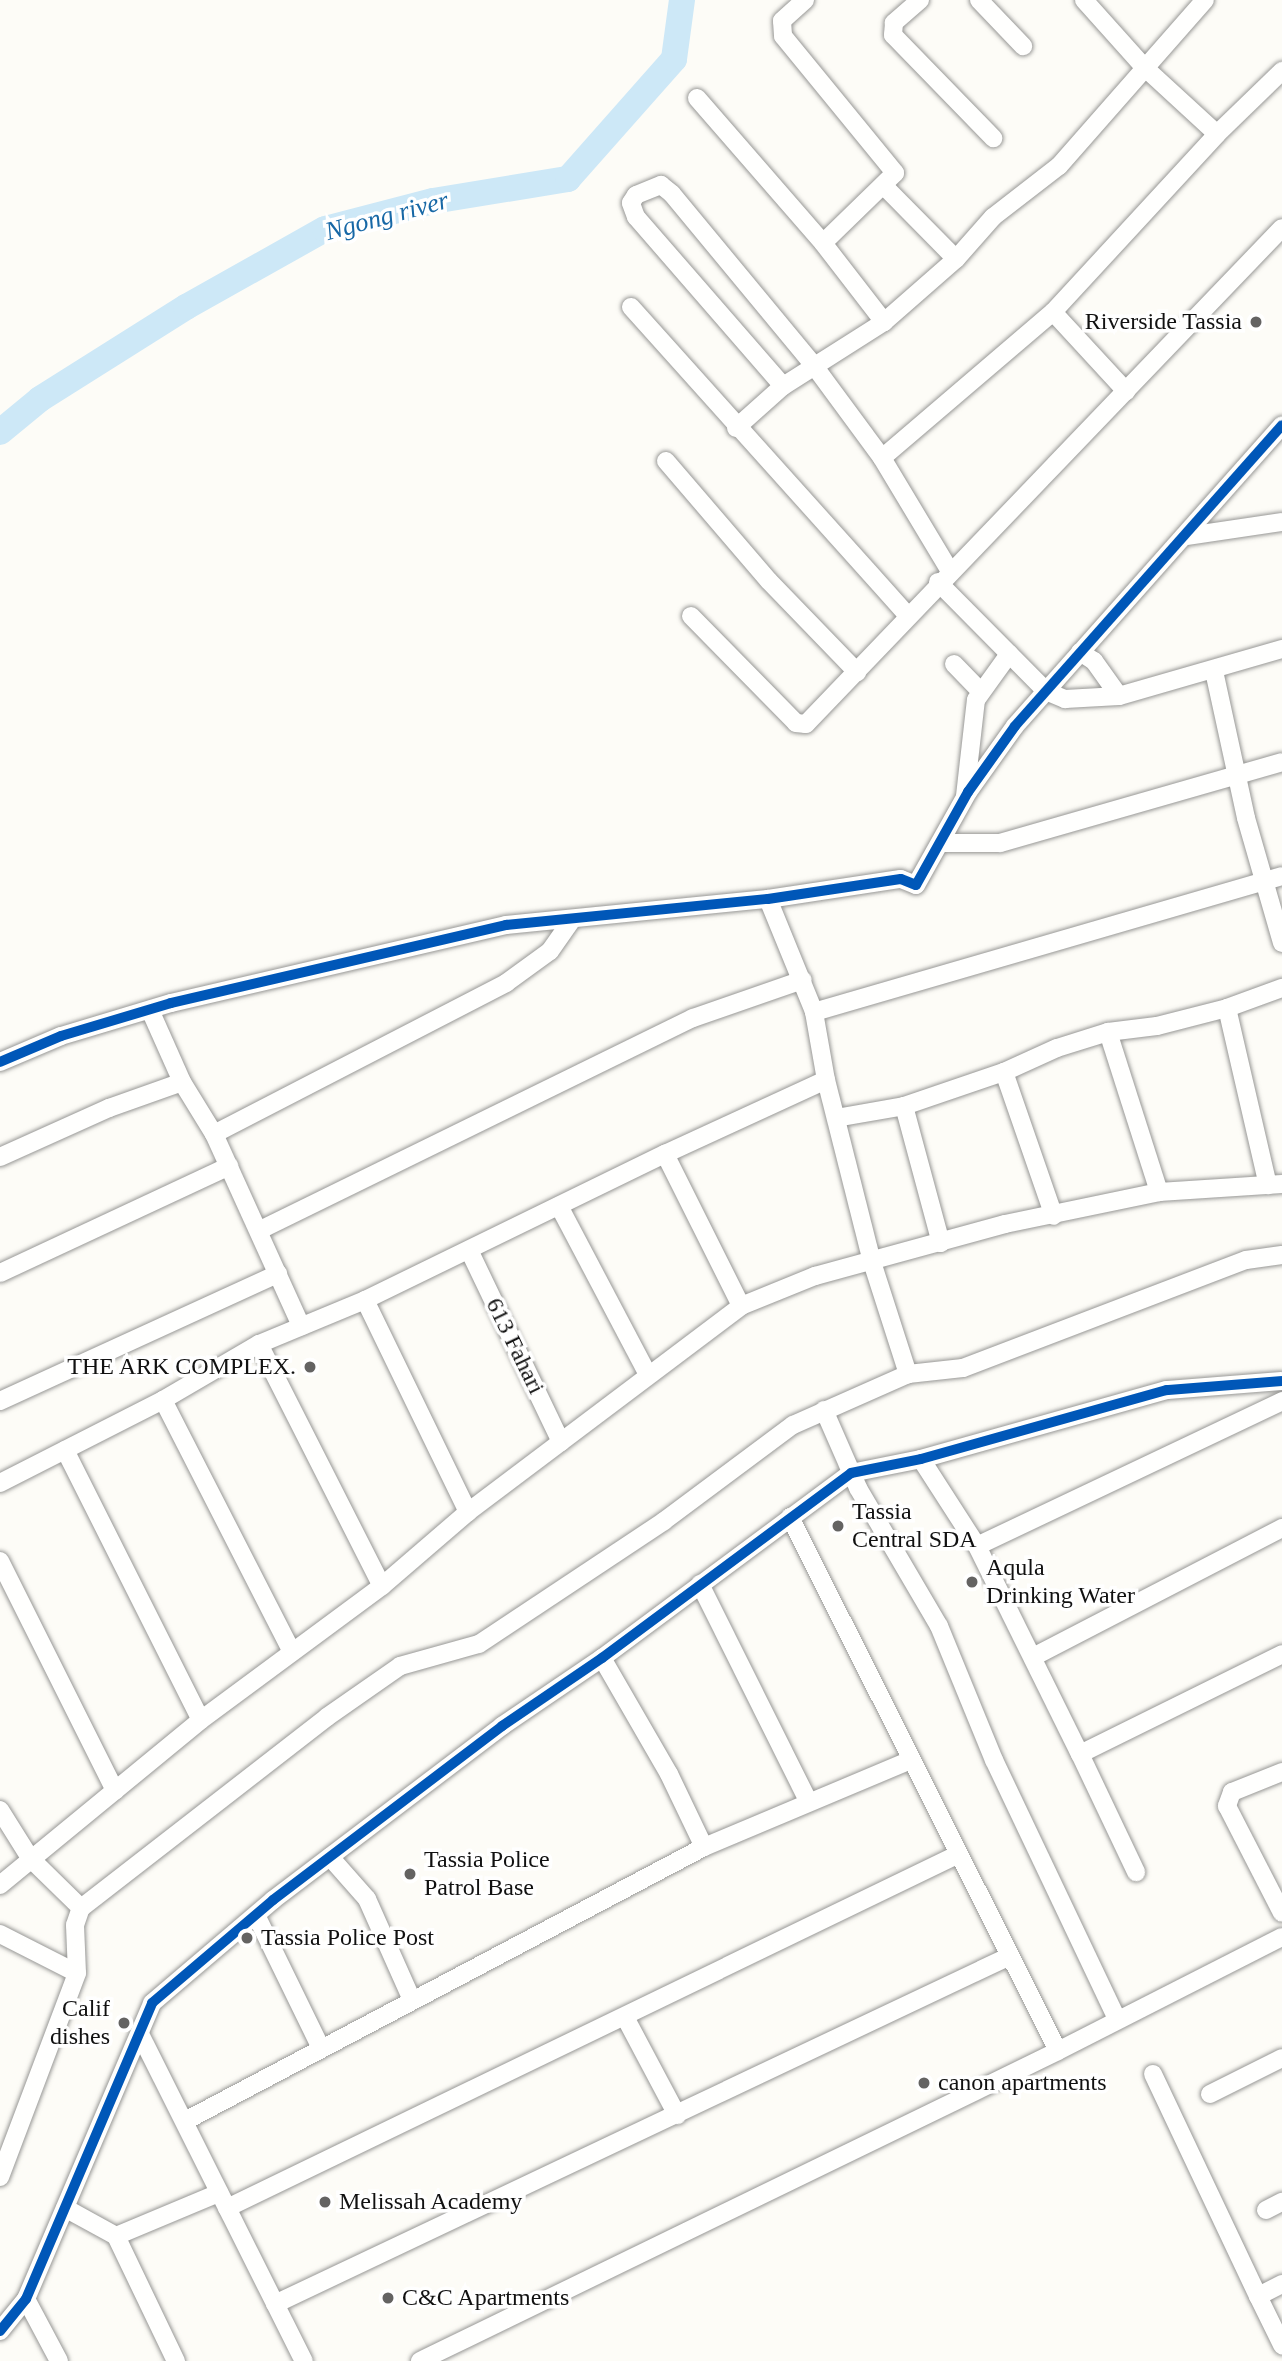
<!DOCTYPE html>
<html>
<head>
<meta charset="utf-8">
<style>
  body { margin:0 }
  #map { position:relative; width:1282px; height:2361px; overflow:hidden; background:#fdfcf7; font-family:Georgia,serif }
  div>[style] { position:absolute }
  .river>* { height:26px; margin:-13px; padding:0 13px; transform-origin:13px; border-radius:13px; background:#cde8f7 }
  .roads { filter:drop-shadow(0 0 2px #979795) drop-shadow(0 0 2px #979795) }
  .minor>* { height:18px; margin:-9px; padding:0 9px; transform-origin:9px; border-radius:9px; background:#fffffe }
  .cycleway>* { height:10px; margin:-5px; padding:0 5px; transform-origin:5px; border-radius:5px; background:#0057b8 }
  .dots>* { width:19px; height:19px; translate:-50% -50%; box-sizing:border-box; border:4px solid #fff; border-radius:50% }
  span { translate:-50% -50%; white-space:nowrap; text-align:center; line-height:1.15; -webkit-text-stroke:7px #fff; paint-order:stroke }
  .poi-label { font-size:24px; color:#111 }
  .right { translate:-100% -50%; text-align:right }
  .left { translate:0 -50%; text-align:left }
  .street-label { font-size:24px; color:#111 }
  .water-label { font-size:26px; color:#1768a6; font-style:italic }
</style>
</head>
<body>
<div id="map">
  <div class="river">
    <div style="left:0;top:432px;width:52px;rotate:-39.5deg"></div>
    <div style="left:40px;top:399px;width:173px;rotate:-32.2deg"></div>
    <div style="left:186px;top:307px;width:159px;rotate:-29.3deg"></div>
    <div style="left:325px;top:229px;width:112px;rotate:-14.5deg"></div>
    <div style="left:433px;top:201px;width:137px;rotate:-9.3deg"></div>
    <div style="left:568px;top:179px;width:160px;rotate:-48.5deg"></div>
    <div style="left:674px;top:59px;width:60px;rotate:-82.3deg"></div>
  </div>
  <div class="roads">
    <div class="minor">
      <div style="left:805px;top:0;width:31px;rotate:138deg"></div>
      <div style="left:782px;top:21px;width:15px;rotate:86deg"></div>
      <div style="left:783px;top:36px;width:177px;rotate:50.7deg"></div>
      <div style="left:895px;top:173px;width:100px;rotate:135.8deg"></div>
      <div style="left:920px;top:0;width:35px;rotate:139deg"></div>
      <div style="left:894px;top:23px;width:12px;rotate:95deg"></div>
      <div style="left:893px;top:35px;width:144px;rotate:45.8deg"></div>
      <div style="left:979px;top:0;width:64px;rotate:46.3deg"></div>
      <div style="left:1084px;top:0;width:89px;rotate:48.2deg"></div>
      <div style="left:1143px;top:66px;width:100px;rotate:42.6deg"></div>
      <div style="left:697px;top:98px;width:192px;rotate:49deg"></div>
      <div style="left:823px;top:243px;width:100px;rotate:52.3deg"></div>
      <div style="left:884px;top:322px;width:120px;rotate:147.6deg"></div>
      <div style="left:783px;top:386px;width:63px;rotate:138.2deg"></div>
      <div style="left:885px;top:187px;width:101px;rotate:45.4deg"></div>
      <div style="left:631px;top:307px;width:414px;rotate:48.1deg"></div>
      <div style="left:1053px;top:312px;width:108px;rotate:47.3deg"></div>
      <div style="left:884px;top:322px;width:96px;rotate:-41.2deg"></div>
      <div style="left:956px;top:259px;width:56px;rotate:-48.6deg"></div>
      <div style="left:993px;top:217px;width:83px;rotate:-37.7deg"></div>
      <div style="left:1059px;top:166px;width:221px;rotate:-48.7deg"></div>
      <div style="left:783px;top:386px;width:224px;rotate:-131deg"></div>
      <div style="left:636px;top:217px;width:15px;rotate:-110deg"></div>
      <div style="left:631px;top:203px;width:9px;rotate:-58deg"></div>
      <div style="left:636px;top:195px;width:27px;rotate:-22deg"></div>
      <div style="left:661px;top:185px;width:14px;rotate:39deg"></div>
      <div style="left:672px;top:194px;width:224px;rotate:50.4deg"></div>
      <div style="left:815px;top:367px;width:113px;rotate:53.6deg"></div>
      <div style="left:882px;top:458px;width:132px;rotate:59deg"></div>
      <div style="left:882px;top:458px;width:225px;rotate:-40.5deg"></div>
      <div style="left:1053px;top:312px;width:242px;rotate:-47.3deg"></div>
      <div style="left:1217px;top:134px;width:91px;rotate:-44.1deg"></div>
      <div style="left:666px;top:461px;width:158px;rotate:49.4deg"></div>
      <div style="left:769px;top:581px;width:127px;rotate:46deg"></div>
      <div style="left:1187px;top:536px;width:96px;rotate:-8.4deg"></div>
      <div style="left:938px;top:582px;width:153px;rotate:45.3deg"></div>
      <div style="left:1046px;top:691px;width:21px;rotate:23deg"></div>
      <div style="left:1065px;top:699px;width:54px;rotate:-3.2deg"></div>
      <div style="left:691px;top:616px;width:150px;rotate:45.5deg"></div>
      <div style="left:796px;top:723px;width:10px;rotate:6deg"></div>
      <div style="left:806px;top:724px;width:687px;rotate:-46.18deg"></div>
      <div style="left:1080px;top:652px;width:17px;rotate:33deg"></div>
      <div style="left:1094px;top:661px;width:43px;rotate:54.5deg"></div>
      <div style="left:1119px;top:696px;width:170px;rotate:-16.1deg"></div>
      <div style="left:954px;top:664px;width:37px;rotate:46deg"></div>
      <div style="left:1214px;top:671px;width:150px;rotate:77.7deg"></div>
      <div style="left:1246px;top:818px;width:130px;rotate:73.9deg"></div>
      <div style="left:965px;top:796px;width:97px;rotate:-83.5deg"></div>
      <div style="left:976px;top:700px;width:57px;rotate:-54.3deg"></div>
      <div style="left:942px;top:843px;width:58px"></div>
      <div style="left:1000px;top:843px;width:293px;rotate:-16deg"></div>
      <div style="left:768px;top:899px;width:122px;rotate:67.8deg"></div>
      <div style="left:814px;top:1012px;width:69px;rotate:80deg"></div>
      <div style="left:826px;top:1080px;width:188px;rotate:75.8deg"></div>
      <div style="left:872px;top:1262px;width:118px;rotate:72.2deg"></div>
      <div style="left:1227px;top:1008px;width:182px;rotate:77deg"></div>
      <div style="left:150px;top:1010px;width:79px;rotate:66deg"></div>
      <div style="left:814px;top:1012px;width:487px;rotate:-16.2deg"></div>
      <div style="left:1108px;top:1032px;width:168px;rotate:72.3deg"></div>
      <div style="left:0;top:1062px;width:66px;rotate:-23.1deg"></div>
      <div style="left:61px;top:1036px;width:115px;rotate:-16.7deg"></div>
      <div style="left:171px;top:1003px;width:344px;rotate:-13.1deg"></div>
      <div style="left:506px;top:925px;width:263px;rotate:-5.7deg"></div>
      <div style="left:768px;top:899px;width:134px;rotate:-8.6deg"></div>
      <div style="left:901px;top:879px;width:16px;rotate:22deg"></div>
      <div style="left:916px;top:885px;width:107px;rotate:-60.8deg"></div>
      <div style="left:968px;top:792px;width:81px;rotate:-54.5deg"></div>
      <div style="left:1015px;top:726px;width:402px;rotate:-48.4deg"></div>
      <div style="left:1004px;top:1072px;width:152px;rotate:70.9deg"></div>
      <div style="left:904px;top:1106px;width:142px;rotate:74.9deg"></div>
      <div style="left:836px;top:1118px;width:69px;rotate:-10deg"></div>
      <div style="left:904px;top:1106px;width:106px;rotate:-18.8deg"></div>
      <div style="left:1004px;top:1072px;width:58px;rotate:-24.4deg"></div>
      <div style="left:1057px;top:1048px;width:53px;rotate:-17.4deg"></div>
      <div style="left:1108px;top:1032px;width:49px;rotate:-7deg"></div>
      <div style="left:1157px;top:1026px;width:72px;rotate:-14.4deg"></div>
      <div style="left:1227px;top:1008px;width:59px;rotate:-20deg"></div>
      <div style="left:214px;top:1134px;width:329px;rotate:-27.3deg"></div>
      <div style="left:506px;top:983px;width:54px;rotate:-36deg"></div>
      <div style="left:550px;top:951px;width:39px;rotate:-55deg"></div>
      <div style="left:665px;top:1154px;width:177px;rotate:-24.7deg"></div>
      <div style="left:0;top:1157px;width:120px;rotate:-24.2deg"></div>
      <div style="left:109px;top:1108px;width:77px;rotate:-19.6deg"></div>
      <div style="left:182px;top:1082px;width:61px;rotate:58.4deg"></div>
      <div style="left:214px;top:1134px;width:211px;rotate:65.6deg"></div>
      <div style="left:559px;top:1206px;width:191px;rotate:62.2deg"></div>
      <div style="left:260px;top:1230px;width:482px;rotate:-26.1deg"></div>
      <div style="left:693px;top:1018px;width:116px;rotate:-19.1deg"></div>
      <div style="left:469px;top:1250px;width:213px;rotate:64.4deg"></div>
      <div style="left:0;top:1273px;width:253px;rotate:-25deg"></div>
      <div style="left:365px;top:1300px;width:236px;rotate:64.1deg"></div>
      <div style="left:259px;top:1344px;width:271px;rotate:63.1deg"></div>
      <div style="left:163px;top:1400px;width:281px;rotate:62.9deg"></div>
      <div style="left:0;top:1401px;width:306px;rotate:-24.6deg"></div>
      <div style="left:824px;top:1410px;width:85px;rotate:66.4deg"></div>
      <div style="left:858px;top:1488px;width:160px;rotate:59.6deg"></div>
      <div style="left:939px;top:1626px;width:145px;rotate:67.7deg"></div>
      <div style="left:994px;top:1760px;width:287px;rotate:64.6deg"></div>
      <div style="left:65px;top:1450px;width:302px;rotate:63.3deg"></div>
      <div style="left:921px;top:1459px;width:103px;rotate:57.2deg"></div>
      <div style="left:977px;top:1546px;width:232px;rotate:63.7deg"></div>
      <div style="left:1080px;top:1754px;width:225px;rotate:-26.3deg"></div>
      <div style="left:0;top:1483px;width:183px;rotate:-27deg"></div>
      <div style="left:163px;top:1400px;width:111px;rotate:-30.3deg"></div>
      <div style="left:259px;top:1344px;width:115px;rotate:-22.5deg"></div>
      <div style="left:365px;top:1300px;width:334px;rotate:-26deg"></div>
      <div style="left:665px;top:1154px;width:170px;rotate:63.4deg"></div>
      <div style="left:790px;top:1517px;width:597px;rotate:63.35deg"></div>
      <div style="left:977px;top:1546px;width:338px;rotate:-25.4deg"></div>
      <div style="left:0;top:1561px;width:257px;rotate:63.4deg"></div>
      <div style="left:700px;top:1584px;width:242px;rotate:63.5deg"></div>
      <div style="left:1033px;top:1657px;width:280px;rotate:-27.4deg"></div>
      <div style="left:602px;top:1658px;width:134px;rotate:60deg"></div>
      <div style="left:669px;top:1774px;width:81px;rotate:64.4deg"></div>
      <div style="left:1080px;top:1754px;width:131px;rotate:64.6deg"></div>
      <div style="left:1282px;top:1772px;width:54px;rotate:158.2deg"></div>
      <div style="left:1232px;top:1792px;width:15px;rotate:110deg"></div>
      <div style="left:1227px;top:1806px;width:120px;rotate:62.8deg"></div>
      <div style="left:0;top:1810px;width:57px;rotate:58deg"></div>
      <div style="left:30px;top:1858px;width:71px;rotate:44.4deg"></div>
      <div style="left:330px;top:1857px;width:56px;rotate:48.6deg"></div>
      <div style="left:367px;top:1899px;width:111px;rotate:66deg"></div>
      <div style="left:0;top:1885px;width:260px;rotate:-39.4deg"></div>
      <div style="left:201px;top:1720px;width:225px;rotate:-36.5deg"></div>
      <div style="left:382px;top:1586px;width:113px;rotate:-40.7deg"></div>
      <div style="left:468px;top:1512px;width:342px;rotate:-37deg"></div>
      <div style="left:741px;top:1306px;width:80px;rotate:-22.1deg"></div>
      <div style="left:815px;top:1276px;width:197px;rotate:-15.3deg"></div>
      <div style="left:1005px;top:1224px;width:157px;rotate:-11.7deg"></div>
      <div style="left:1159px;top:1192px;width:123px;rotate:-3.7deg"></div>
      <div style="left:256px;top:1915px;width:148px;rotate:64deg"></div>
      <div style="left:0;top:1934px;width:86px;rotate:26.9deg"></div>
      <div style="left:626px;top:2019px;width:109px;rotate:62deg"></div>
      <div style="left:140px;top:2034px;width:366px;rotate:63.4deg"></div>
      <div style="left:1153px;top:2074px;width:246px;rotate:64.7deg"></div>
      <div style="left:1210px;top:2094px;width:80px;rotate:-26.6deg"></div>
      <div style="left:185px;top:2121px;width:587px;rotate:-27.83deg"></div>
      <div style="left:704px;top:1847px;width:225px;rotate:-22.8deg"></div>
      <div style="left:0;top:2177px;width:218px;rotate:-69.3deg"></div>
      <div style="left:77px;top:1973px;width:48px;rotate:-92.4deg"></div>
      <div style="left:75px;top:1925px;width:18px;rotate:-71deg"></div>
      <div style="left:81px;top:1908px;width:311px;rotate:-37.8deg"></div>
      <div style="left:327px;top:1717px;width:89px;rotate:-34.9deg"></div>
      <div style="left:400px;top:1666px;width:82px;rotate:-15.6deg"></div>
      <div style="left:479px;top:1644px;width:222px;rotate:-33.6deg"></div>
      <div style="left:664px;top:1521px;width:161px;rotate:-36.7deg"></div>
      <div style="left:793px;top:1425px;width:126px;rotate:-23.9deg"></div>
      <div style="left:908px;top:1374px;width:55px;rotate:-6.2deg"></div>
      <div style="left:963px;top:1368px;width:303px;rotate:-20.9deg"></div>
      <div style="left:1246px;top:1260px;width:36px;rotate:-8deg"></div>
      <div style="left:65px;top:2208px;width:58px;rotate:28.8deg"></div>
      <div style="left:116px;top:2236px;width:112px;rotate:-22.7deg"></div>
      <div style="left:227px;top:2208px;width:811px;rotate:-25.81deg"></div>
      <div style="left:1266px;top:2210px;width:18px;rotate:-27deg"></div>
      <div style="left:116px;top:2236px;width:139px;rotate:64.4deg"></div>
      <div style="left:1282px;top:2284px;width:27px;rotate:153deg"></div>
      <div style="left:1258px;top:2296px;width:55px;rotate:63.9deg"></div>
      <div style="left:26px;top:2299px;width:70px;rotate:62deg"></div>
      <div style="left:275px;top:2304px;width:813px;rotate:-25.34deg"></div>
      <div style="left:0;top:2331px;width:41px;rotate:-50.9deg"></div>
      <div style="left:26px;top:2299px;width:322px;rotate:-66.9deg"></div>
      <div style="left:152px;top:2003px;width:159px;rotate:-40.4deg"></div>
      <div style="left:273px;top:1900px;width:288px;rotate:-37.2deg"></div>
      <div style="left:502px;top:1726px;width:121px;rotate:-34.2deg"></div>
      <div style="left:602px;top:1658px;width:310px;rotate:-36.6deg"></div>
      <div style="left:851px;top:1473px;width:71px;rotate:-11.3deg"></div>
      <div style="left:921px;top:1459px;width:255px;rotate:-15.7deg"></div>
      <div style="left:1167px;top:1390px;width:115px;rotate:-4.5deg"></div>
      <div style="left:420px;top:2361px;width:709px;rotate:-25.91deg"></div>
      <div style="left:1058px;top:2051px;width:251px;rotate:-27deg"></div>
    </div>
  </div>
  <div class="cycleway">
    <div style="left:0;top:1062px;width:66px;rotate:-23.1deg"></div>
    <div style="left:61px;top:1036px;width:115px;rotate:-16.7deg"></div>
    <div style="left:171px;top:1003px;width:344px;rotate:-13.1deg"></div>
    <div style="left:506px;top:925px;width:263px;rotate:-5.7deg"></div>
    <div style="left:768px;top:899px;width:134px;rotate:-8.6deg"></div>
    <div style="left:901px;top:879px;width:16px;rotate:22deg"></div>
    <div style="left:916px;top:885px;width:107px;rotate:-60.8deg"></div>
    <div style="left:968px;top:792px;width:81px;rotate:-54.5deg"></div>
    <div style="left:1015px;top:726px;width:402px;rotate:-48.4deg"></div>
    <div style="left:0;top:2331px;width:41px;rotate:-50.9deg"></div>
    <div style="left:26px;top:2299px;width:322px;rotate:-66.9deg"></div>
    <div style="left:152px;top:2003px;width:159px;rotate:-40.4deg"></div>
    <div style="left:273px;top:1900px;width:288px;rotate:-37.2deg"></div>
    <div style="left:502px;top:1726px;width:121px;rotate:-34.2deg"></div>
    <div style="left:602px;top:1658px;width:310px;rotate:-36.6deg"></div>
    <div style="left:851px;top:1473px;width:71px;rotate:-11.3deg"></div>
    <div style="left:921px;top:1459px;width:255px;rotate:-15.7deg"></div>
    <div style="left:1167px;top:1390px;width:115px;rotate:-4.5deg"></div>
  </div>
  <div class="dots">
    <div style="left:1256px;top:322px;background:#646362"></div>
    <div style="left:310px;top:1367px;background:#646362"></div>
    <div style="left:838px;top:1526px;background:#646362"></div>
    <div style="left:972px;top:1582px;background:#646362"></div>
    <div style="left:410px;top:1874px;background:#646362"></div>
    <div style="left:247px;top:1938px;background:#646362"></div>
    <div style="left:124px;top:2023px;background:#646362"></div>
    <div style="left:924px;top:2083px;background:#646362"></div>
    <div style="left:325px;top:2202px;background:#646362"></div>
    <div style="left:388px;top:2298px;background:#646362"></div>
  </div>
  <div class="poi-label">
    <span class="right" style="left:1242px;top:322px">Riverside Tassia</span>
    <span class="right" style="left:296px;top:1367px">THE ARK COMPLEX.</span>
    <span class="left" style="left:852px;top:1526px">Tassia<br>Central SDA</span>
    <span class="left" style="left:986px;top:1582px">Aqula<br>Drinking Water</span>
    <span class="left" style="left:424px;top:1874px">Tassia Police<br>Patrol Base</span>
    <span class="left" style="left:261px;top:1938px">Tassia Police Post</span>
    <span class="right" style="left:110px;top:2023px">Calif<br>dishes</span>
    <span class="left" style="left:938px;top:2083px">canon apartments</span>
    <span class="left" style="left:339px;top:2202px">Melissah Academy</span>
    <span class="left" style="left:402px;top:2298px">C&amp;C Apartments</span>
  </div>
  <div class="street-label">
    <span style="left:515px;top:1346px;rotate:64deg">613 Fahari</span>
  </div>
  <div class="water-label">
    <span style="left:387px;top:216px;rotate:-15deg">Ngong river</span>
  </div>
</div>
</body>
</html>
